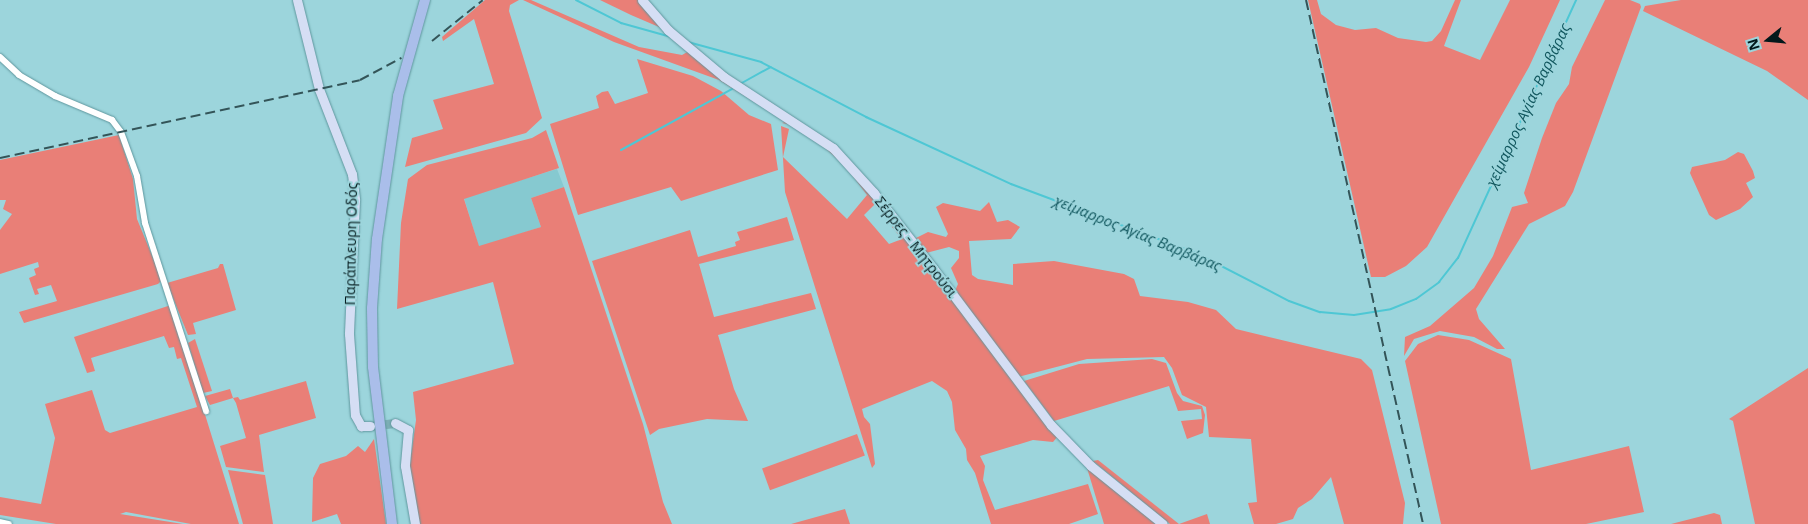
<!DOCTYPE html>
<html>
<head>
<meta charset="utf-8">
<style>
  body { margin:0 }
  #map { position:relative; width:1808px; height:524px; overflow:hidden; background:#9cd5dc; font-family:"Open Sans",sans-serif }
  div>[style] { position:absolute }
  .built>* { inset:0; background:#86c9d0 }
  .green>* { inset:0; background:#e97f77; transform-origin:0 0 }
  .stream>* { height:2px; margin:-1px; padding:0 1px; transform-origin:1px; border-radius:1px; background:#4ec7d4 }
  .secondary-tunnel>* { height:9px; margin-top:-4.5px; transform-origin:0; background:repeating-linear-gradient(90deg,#7dafb5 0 9px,transparent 0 13.5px) }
  .roads { filter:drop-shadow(0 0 1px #5f979e) drop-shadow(0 0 1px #5f979e) }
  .street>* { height:6px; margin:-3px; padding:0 3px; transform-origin:3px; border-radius:3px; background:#fff }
  .secondary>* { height:9px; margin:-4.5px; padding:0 4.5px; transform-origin:4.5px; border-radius:4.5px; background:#d5def4 }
  .primary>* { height:10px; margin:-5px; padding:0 5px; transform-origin:5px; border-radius:5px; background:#aabeea }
  .rail>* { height:2px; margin-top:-1px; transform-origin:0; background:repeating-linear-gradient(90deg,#335458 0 10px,transparent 0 15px) }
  span { translate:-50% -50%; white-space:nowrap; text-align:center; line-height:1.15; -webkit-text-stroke:4px #9cd5dc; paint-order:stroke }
  .street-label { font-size:14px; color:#02181b }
  .water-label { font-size:15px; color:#11575e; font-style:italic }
  .north { position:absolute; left:1743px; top:15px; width:50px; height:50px; -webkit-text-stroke:4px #9cd5dc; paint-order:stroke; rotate:253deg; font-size:14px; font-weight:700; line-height:20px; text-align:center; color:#02181b }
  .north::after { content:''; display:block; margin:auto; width:18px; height:22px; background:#02181b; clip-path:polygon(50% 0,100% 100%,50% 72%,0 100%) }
</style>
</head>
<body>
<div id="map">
  <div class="built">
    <div style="clip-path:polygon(557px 169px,564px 187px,531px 198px,541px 227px,479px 247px,464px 198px)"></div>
  </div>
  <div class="green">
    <div style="clip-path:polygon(485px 0,519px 0,510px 5px,509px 11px,542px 118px,526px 133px,405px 167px,412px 138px,443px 129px,433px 100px,494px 84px,474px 19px,443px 41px,442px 37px)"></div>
    <div style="clip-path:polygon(523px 0,531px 0,639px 47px,682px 55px,689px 51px,759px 105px,719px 80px,614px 42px)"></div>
    <div style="clip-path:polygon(600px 0,639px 0,666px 30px,631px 15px)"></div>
    <div style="clip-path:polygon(1308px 0,1317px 0,1321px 14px,1336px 25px,1355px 30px,1376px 28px,1398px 38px,1426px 42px,1432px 41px,1441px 31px,1455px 0,1461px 0,1444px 46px,1480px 60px,1510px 0,1560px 0,1529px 67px,1427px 247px,1406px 266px,1385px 277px,1371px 277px)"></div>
    <div style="clip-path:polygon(1605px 0,1630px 0,1640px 4px,1641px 7px,1573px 192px,1565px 206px,1529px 224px,1476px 309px,1479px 319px,1505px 349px,1497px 349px,1474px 337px,1440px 331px,1414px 339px,1404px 356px,1405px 337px,1430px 326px,1474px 288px,1493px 256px,1512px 207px,1528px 203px,1524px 193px,1542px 138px,1556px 103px,1569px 84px,1572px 67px)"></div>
    <div style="clip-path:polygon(1681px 0,1808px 0,1808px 100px,1767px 71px,1643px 11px,1645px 6px)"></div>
    <div style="clip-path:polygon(637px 59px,693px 76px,721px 91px,749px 115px,771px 124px,778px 170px,681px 201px,671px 187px,578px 215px,550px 124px,599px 108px,596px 96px,602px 92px,608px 91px,615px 104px,648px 93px)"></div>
    <div style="clip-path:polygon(785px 122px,803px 128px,847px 166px,888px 216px,875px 204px,864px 215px,889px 244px,902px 239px,892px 227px,895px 225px,1058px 436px,1053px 442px,1033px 440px,980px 456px,985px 466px,983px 480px,995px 510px,1088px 484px,1098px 514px,1069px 524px,991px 524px,975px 473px,967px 460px,966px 449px,955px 430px,952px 402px,947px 391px,932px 381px,862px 409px,864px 417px,870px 424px,875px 464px,872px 468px,785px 192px,781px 126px,789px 129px,783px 157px,847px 219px,867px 195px,845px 166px,825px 148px,792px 125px,782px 123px)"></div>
    <div style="clip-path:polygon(546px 130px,559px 168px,464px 199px,479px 246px,541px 227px,531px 198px,564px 187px,643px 424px,663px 502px,672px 524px,419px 524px,409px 470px,416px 420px,413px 392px,514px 364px,493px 282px,397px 309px,401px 223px,408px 179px,427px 165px,532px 138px)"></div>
    <div style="clip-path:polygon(119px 135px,133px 179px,137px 219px,162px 280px,158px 284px,24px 323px,19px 312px,57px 301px,51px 285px,37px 289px,39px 294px,35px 295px,29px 278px,36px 275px,34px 269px,39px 267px,38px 262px,0 274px,0 230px,12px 214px,3px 209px,6px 200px,0 200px,0 160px)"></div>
    <div style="clip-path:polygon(1738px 152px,1744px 154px,1753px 171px,1755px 178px,1746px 183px,1753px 197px,1740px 209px,1716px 220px,1709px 215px,1690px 173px,1692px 167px,1725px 160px)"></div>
    <div style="clip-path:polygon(989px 202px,997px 222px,1008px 220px,1020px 227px,1011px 239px,969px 241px,972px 275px,978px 279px,1013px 285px,1013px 264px,1054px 261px,1124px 274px,1134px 279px,1140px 296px,1188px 302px,1216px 310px,1236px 329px,1361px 359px,1372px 370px,1405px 503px,1403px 524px,1344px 524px,1331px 477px,1312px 499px,1298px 508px,1293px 519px,1276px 524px,1254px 524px,1248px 503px,1257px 502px,1251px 439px,1209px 437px,1206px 407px,1182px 395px,1172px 368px,1164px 357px,1087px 359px,1018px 377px,955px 291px,958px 284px,951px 268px,959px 258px,959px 251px,949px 247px,926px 253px,916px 238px,928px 232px,946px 237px,948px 234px,936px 207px,943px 203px,980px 211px)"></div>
    <div style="clip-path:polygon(787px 217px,794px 240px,699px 264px,714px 317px,811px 293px,816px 309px,718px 335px,734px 389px,748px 421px,707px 419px,659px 429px,650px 435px,592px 261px,690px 230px,698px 257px,736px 246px,735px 242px,740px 240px,737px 232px)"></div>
    <div style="clip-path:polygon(220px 264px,223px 264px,236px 310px,193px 323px,196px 334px,188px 335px,167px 283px,218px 268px)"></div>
    <div style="clip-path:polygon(171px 305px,239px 524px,191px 524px,126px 512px,120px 514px,183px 524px,56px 524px,0 515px,0 497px,41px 504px,55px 438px,45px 404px,92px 390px,105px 430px,110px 433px,197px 407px,181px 358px,177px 359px,174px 347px,169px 348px,164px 336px,91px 358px,95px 371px,87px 373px,74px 337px)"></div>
    <div style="clip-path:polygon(1438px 335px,1469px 340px,1511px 359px,1531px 470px,1629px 446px,1644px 512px,1586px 524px,1441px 524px,1405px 361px,1418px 344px)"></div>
    <div style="clip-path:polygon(195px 339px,212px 391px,203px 393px,188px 343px)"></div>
    <div style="clip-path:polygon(1152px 359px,1166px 363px,1177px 393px,1183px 401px,1202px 406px,1205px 415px,1203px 433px,1187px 439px,1181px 421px,1202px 419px,1201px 409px,1178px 411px,1169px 386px,1054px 421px,1024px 381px,1079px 364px)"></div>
    <div style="clip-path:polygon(1808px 368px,1808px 524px,1755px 524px,1733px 421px,1729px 419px)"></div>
    <div style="clip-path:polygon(306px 381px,316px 418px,259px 435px,264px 472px,226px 467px,220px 446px,246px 438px,236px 403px,233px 398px,210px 405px,205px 396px,230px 389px,233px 398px,238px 397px,240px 400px)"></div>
    <div style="left:857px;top:434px;width:23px;height:101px;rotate:70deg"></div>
    <div style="clip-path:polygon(374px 439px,386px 524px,341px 524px,337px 514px,312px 522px,313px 478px,320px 464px,346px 456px,358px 446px,365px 452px)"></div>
    <div style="clip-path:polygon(1098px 460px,1179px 524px,1170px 524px,1093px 461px)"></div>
    <div style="clip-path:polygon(1087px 468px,1160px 524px,1104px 524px)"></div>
    <div style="clip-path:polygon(228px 470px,265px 475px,273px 524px,243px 524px)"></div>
    <div style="clip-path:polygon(845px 509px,850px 524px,791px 524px)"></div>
    <div style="clip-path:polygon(1714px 513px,1720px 515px,1722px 524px,1671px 524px)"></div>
    <div style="clip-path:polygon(1207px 514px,1210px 524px,1179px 524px)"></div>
  </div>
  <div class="stream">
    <div style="left:576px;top:0;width:51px;rotate:27.1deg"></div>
    <div style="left:621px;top:23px;width:52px;rotate:15.6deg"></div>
    <div style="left:688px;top:42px;width:76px;rotate:15.3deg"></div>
    <div style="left:761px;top:62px;width:119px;rotate:27.6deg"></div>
    <div style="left:866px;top:117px;width:160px;rotate:24.8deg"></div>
    <div style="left:1011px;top:184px;width:200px;rotate:20.5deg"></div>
    <div style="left:1198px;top:254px;width:102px;rotate:27.3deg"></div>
    <div style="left:1289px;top:301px;width:33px;rotate:20deg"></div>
    <div style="left:1320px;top:312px;width:34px;rotate:5deg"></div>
    <div style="left:1354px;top:315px;width:37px;rotate:-9deg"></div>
    <div style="left:1391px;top:309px;width:27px;rotate:-22deg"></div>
    <div style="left:1416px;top:299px;width:29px;rotate:-36deg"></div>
    <div style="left:1439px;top:282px;width:31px;rotate:-52deg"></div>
    <div style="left:1458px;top:258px;width:284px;rotate:-65.4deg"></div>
    <div style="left:740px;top:84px;width:35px;rotate:-29deg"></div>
    <div style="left:621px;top:150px;width:129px;rotate:-28.8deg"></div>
  </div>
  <div class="secondary-tunnel">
    <div style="left:370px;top:426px;width:25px;rotate:-7deg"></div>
  </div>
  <div class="roads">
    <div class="street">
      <div style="left:0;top:57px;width:26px;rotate:43deg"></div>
      <div style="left:19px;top:75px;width:42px;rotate:30.3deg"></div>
      <div style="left:55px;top:96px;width:62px;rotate:22.8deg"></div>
      <div style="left:112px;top:120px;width:15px;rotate:53deg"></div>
      <div style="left:121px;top:132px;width:47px;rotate:70deg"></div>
      <div style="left:137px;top:176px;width:48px;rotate:80.3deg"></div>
      <div style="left:145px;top:223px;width:198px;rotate:72deg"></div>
      <div style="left:0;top:522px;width:9px;rotate:13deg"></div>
    </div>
    <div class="secondary">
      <div style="left:297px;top:0;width:92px;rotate:76.1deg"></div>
      <div style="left:319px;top:89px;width:91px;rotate:68.8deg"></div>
      <div style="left:352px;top:174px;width:26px;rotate:83deg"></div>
      <div style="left:355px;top:200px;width:134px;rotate:92.6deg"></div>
      <div style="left:349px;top:334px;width:81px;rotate:85.8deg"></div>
      <div style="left:355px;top:415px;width:13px;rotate:61deg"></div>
      <div style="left:361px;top:426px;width:9px"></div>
      <div style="left:642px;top:0;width:40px;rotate:49deg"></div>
      <div style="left:668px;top:30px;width:73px;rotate:40deg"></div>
      <div style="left:724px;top:77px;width:130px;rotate:33.1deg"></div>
      <div style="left:833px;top:148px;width:61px;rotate:47.7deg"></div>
      <div style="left:874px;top:193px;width:95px;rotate:51.8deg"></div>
      <div style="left:933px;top:268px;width:196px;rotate:53.1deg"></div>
      <div style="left:1051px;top:425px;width:57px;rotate:45.7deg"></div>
      <div style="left:1091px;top:466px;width:92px;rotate:38.9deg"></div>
      <div style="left:395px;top:423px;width:15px;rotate:28deg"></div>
      <div style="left:408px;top:430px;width:36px;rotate:95deg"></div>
      <div style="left:405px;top:466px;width:59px;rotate:80.2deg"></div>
    </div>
    <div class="primary">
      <div style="left:392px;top:524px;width:158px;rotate:-96.9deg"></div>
      <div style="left:373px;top:367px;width:59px;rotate:-91deg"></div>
      <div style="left:372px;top:308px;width:69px;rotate:-85.9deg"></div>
      <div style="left:377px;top:239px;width:145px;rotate:-81.6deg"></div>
      <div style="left:398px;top:96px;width:100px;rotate:-74.3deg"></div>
    </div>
  </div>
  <div class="rail">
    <div style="left:1306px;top:0;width:537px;rotate:77.41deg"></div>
    <div style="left:432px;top:41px;width:65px;rotate:-38.8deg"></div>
    <div style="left:0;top:158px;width:368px;rotate:-12.2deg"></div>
    <div style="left:360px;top:80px;width:47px;rotate:-28.2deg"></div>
  </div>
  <div class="street-label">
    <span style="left:351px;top:244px;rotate:-89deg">Παράπλευρη Οδός</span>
    <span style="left:916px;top:247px;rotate:52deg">Σέρρες - Μητρούσι</span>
  </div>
  <div class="water-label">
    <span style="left:1528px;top:105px;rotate:-65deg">χείμαρρος Αγίας Βαρβάρας</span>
    <span style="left:1138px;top:233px;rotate:22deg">χείμαρρος Αγίας Βαρβάρας</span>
  </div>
  <div class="north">N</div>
</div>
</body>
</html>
